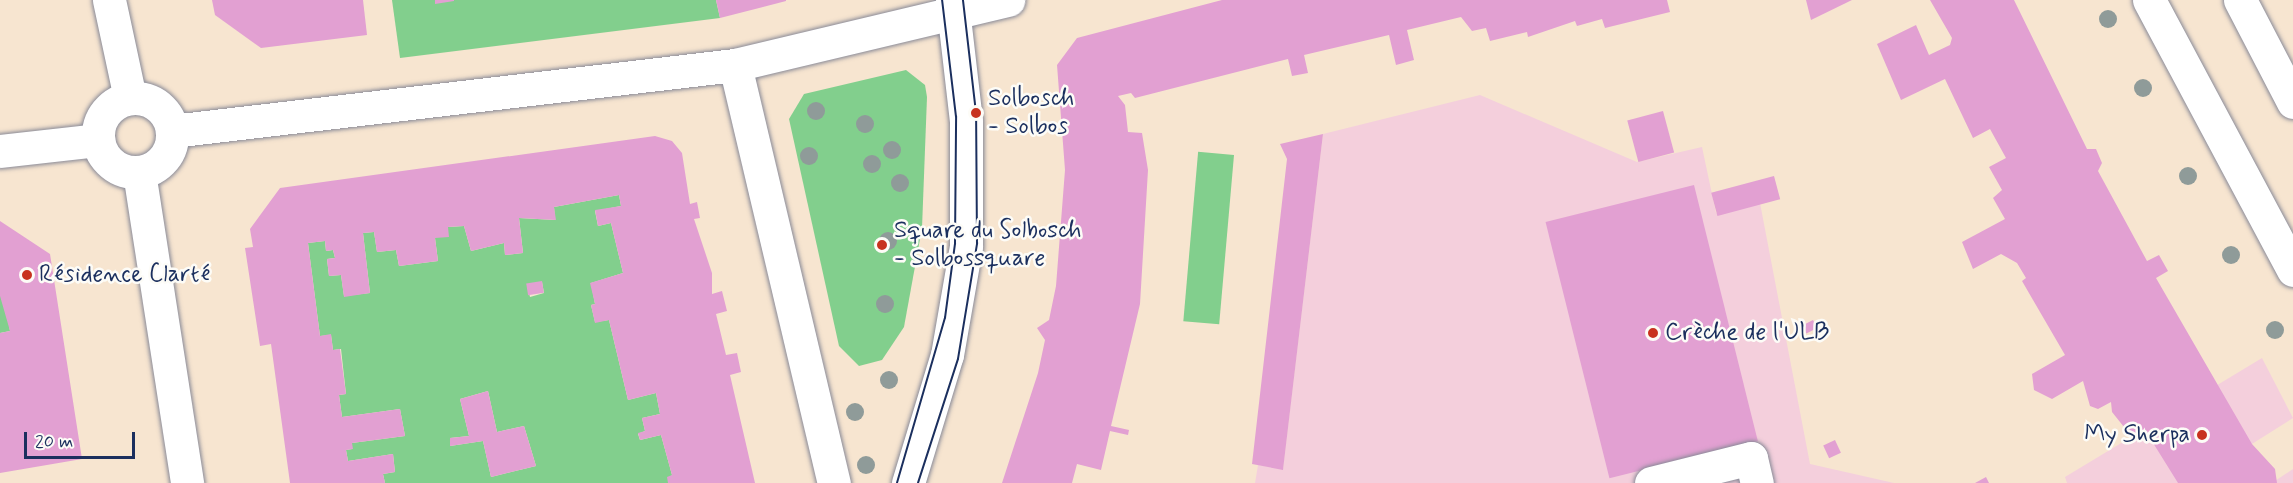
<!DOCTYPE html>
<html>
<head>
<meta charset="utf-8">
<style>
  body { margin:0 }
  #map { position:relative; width:2293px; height:483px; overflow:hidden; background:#f7e5d0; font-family:Mynerve,sans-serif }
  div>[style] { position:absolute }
  .built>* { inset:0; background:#f4cfdc }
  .green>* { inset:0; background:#82cf8d; transform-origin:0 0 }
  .building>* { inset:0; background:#e2a0d2; transform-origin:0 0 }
  .roads { filter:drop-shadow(0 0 2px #898a97) drop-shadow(0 0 2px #898a97) }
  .minor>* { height:33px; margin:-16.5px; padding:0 16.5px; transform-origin:16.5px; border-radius:16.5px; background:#fff }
  .minor>.ring { margin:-16.5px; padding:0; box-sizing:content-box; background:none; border:33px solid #fff; border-radius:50% }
  .major>* { height:33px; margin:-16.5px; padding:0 16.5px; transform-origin:16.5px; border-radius:16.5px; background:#fff }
  .tram>* { height:1.5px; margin:-0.75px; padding:0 0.75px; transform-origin:0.75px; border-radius:0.75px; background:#1b2f5e }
  .trees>* { width:18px; height:18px; margin:-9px; border-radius:50%; background:#8f9b99 }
  .dots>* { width:16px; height:16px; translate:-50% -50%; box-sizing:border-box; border:3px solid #fdfcf7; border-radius:50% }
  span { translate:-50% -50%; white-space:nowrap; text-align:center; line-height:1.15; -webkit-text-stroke:5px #fdfcf7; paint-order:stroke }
  .poi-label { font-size:24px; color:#1b2f5e }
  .left { translate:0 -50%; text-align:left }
  .right { translate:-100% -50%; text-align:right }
  .scale { position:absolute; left:24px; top:432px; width:111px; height:27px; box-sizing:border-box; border:3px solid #1b2f5e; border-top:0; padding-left:8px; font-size:18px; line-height:21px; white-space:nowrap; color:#1b2f5e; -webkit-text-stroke:4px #fdfcf7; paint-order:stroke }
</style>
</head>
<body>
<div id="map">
  <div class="built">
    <div style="clip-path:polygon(1480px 95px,1637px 162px,1702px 147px,1716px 213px,1760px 203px,1810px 464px,1894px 483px,1255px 483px,1258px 465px,1283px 469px,1323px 134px)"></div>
    <div style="clip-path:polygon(2262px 358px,2293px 418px,2190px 483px,2067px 483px,2065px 477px)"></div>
    <div style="clip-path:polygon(2293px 469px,2293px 483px,2272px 483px)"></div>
  </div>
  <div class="green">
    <div style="clip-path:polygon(392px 0,716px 0,720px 18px,400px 58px)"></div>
    <div style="clip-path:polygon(906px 70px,925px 85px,927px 97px,922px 228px,904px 327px,882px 360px,859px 366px,839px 346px,789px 119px,804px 94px)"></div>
    <div style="left:1234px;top:155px;width:170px;height:36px;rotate:95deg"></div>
    <div style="clip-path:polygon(evenodd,619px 195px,621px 206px,595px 211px,598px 226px,611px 223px,623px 273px,591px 283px,595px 304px,591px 305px,595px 322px,609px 320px,628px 400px,656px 393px,660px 414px,642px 418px,645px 431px,638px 434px,640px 440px,661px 435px,672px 475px,668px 483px,385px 483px,383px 474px,395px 472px,393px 454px,348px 461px,346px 450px,352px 449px,352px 443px,405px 436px,400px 409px,342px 417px,339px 395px,346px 394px,341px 349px,333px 350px,331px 335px,320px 336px,308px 243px,325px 241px,326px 251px,333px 250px,335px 258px,327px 259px,329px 276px,341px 275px,344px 296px,370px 293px,363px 233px,374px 232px,377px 252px,396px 250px,399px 266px,438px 261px,435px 238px,448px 227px,464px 226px,471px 251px,504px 243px,505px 255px,523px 253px,519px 218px,555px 220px,554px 207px,619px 195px,542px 282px,544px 293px,530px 297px,527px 285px,542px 282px,619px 195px,488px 391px,497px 432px,524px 426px,536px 466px,491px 477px,483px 441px,450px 446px,450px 438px,469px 436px,460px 399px,488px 391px)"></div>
    <div style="clip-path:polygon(4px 295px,10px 331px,0 333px,0 296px)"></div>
  </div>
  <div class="building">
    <div style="clip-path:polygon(212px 0,363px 0,367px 35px,261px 48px,215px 15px)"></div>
    <div style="clip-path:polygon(435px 0,454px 0,454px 1px,435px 4px)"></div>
    <div style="clip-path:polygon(716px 0,786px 0,786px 1px,720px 18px)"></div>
    <div style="clip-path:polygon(1222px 0,1667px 0,1670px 12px,1605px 28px,1602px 19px,1577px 26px,1575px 21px,1528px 37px,1527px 32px,1490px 41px,1486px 28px,1472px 31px,1461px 17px,1407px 30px,1414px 60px,1396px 65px,1389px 35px,1304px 55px,1308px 73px,1292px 76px,1288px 59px,1135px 98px,1131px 93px,1118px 96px,1125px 105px,1128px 132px,1142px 133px,1148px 170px,1140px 304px,1111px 426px,1129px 430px,1128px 435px,1110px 431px,1101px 470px,1077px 464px,1072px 483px,1002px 483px,1038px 373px,1045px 340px,1037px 328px,1049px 320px,1056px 286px,1065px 170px,1057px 65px,1077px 38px)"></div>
    <div style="clip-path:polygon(1806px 0,1852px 0,1811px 20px)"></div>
    <div style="clip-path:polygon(1930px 0,2014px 0,2087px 149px,2096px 149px,2102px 163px,2098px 171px,2147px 261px,2159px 255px,2168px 271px,2156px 278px,2252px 444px,2275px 469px,2277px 483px,2178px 483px,2145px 430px,2132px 437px,2112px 412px,2111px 402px,2098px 409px,2090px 406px,2083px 381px,2052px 399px,2034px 390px,2032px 374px,2065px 355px,2022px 281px,2026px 278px,2017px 263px,2001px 254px,1973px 269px,1962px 242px,2005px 219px,1993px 198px,2002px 190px,1989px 167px,2006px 158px,1990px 129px,1973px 138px,1945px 79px,1901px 100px,1877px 44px,1916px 25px,1929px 55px,1950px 45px,1952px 38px)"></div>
    <div style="left:1663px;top:111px;width:43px;height:37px;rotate:75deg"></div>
    <div style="clip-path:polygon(1323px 134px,1283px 470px,1252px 464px,1287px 159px,1280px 144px)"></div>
    <div style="clip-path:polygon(655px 136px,672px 141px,682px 153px,690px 204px,697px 202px,700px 218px,694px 219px,712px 273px,712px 294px,722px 291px,727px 311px,716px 314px,726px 355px,737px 353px,741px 372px,730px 375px,755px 483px,668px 483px,667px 477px,672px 475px,661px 435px,640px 440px,638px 433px,645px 431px,642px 418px,660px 414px,656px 393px,628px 400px,609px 320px,595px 323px,591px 305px,595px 304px,590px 283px,623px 273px,611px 223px,598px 226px,595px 210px,621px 206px,619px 195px,554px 207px,556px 220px,519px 218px,523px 253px,505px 255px,504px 243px,471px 251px,464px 226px,448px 227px,449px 237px,435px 238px,438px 261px,399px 266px,396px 250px,377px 252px,374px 232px,363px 233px,370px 293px,344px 297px,341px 275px,329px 276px,327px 259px,335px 258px,333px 250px,326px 251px,325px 241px,308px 243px,320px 336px,331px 334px,333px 350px,340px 349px,346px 394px,339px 395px,342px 417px,400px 409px,405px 436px,352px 443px,353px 449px,346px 450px,348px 461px,393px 454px,395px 472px,383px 474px,385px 483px,290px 483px,271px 344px,260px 346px,245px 248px,253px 247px,250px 229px,280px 188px)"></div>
    <div style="left:1774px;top:176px;width:24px;height:65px;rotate:75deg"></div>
    <div style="left:1694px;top:185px;width:264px;height:153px;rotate:76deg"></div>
    <div style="clip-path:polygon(0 221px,50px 254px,82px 459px,0 473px,0 333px,10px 331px,0 296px)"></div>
    <div style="left:542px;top:281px;width:12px;height:16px;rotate:81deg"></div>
    <div style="left:1813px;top:320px;width:9px;height:12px;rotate:63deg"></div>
    <div style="clip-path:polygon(488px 391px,497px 432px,524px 426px,536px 466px,491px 477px,483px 441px,450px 446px,450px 438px,469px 436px,460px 399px)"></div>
    <div style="left:1835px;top:440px;width:14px;height:13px;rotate:65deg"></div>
    <div style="clip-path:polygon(1986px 477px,1989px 483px,1975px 483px)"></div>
  </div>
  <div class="roads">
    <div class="minor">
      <div style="left:109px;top:0;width:100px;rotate:77.9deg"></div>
      <div style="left:735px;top:65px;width:430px;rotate:76.7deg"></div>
      <div class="ring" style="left:98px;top:98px;width:41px;height:41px"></div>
      <div style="left:172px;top:131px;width:567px;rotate:-6.69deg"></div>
      <div style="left:735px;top:65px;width:281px;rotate:-13.4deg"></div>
      <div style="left:0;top:151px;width:99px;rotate:-6.4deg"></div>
      <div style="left:139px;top:172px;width:315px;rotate:81.2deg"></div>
      <div style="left:908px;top:483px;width:134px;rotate:-73.1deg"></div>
      <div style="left:947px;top:355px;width:111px;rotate:-80.1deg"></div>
      <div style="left:966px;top:246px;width:125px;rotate:-90deg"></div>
      <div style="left:966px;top:121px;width:122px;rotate:-96.6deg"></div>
      <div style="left:1651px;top:483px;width:103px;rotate:-14deg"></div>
      <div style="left:1751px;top:458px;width:26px;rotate:77deg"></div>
    </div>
    <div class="major">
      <div style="left:2149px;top:0;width:306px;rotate:61.9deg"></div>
      <div style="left:2240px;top:0;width:115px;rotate:62.5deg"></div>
    </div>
  </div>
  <div class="tram">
    <div style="left:897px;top:483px;width:172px;rotate:-73.8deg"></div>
    <div style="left:945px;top:318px;width:75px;rotate:-82.3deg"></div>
    <div style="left:955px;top:244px;width:127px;rotate:-89.5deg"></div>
    <div style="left:956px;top:117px;width:118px;rotate:-96.8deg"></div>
    <div style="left:918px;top:483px;width:130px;rotate:-72.1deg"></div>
    <div style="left:958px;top:359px;width:117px;rotate:-80.6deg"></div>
    <div style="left:977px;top:244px;width:131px;rotate:-90.4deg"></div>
    <div style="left:976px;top:113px;width:114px;rotate:-96.6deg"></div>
  </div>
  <div class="trees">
    <div style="left:2108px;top:19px"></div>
    <div style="left:2143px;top:88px"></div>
    <div style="left:816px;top:111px"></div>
    <div style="left:865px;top:124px"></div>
    <div style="left:892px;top:150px"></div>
    <div style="left:809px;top:156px"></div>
    <div style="left:872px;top:164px"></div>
    <div style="left:2188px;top:176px"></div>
    <div style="left:900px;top:183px"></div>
    <div style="left:888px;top:241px"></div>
    <div style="left:2231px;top:255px"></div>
    <div style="left:885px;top:304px"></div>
    <div style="left:2275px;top:330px"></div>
    <div style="left:889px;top:380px"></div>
    <div style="left:855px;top:412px"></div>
    <div style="left:866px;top:465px"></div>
  </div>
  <div class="dots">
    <div style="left:976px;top:113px;background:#c8321e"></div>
    <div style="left:882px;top:245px;background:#c8321e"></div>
    <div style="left:27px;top:275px;background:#c8321e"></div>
    <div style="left:1653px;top:333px;background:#c8321e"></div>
    <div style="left:2202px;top:435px;background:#c8321e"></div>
  </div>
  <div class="poi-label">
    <span class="left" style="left:988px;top:113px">Solbosch<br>- Solbos</span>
    <span class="left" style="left:894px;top:245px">Square du Solbosch<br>- Solbossquare</span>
    <span class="left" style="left:39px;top:275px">Résidence Clarté</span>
    <span class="left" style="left:1665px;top:333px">Crèche de l'ULB</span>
    <span class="right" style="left:2190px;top:435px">My Sherpa</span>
  </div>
  <div class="scale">20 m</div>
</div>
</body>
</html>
